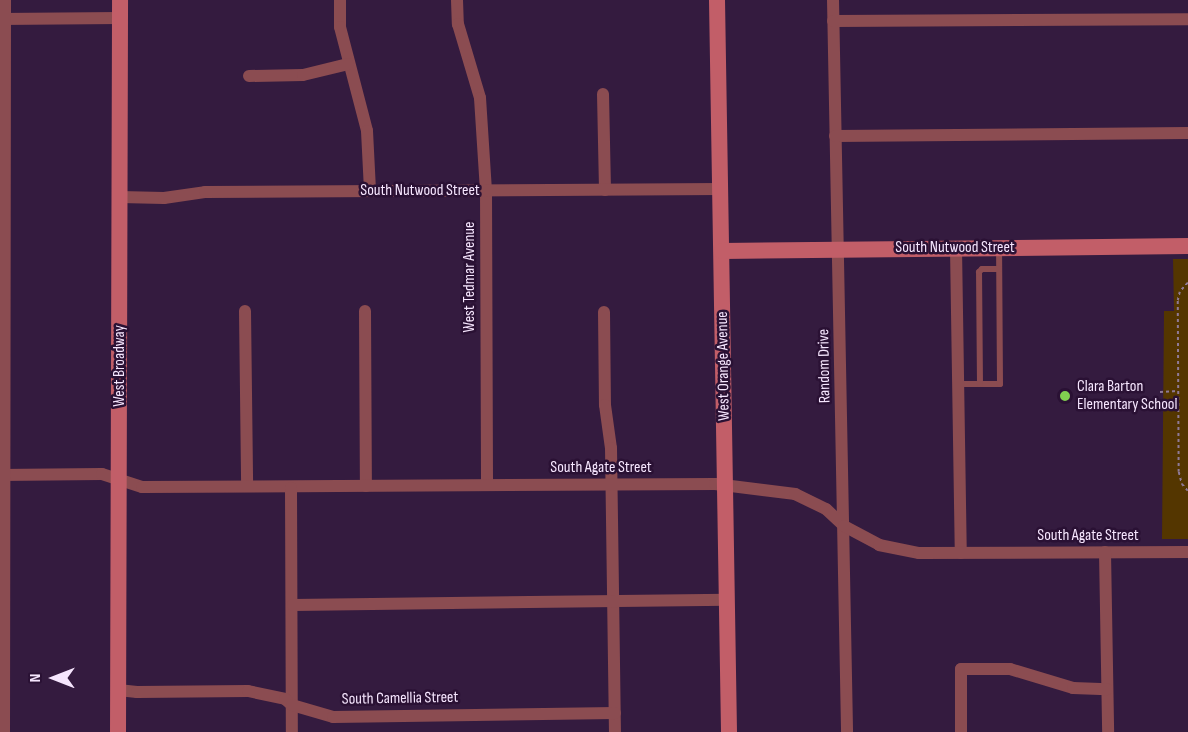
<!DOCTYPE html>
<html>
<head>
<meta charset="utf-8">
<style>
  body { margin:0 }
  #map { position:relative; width:1188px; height:732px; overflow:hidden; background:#341b3f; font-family:"Sofia Sans Condensed",sans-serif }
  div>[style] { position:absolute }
  .green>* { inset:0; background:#543600 }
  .path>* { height:1.5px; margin-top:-0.75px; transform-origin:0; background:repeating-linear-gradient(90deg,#8f7a98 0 3px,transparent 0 6px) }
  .lane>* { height:6px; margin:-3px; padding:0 3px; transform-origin:3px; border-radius:3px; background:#8b4c51 }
  .street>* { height:12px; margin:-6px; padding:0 6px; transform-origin:6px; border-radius:6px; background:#8b4c51 }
  .secondary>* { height:16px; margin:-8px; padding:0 8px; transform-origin:8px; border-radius:8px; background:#c25e68 }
  .dots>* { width:16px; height:16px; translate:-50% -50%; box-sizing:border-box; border:3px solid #2a1134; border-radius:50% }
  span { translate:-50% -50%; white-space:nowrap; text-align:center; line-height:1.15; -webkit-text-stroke:5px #2a1134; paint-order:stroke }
  .street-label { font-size:16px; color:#f6e6fe }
  .poi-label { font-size:16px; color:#f6e6fe }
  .left { translate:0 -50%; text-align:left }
  .north { position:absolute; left:24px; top:648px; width:60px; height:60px; -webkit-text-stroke:4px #2a1134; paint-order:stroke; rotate:270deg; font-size:16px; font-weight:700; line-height:24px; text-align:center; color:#f6e6fe }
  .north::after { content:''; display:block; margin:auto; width:21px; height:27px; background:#f6e6fe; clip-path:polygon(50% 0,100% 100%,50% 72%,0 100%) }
</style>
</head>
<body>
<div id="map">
  <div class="green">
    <div style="clip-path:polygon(1173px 259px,1188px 259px,1188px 539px,1162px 539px,1164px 311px,1174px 311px)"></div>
  </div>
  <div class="path">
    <div style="left:1188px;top:283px;width:12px;rotate:132deg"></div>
    <div style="left:1180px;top:292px;width:9px;rotate:103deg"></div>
    <div style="left:1178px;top:301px;width:171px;rotate:89.7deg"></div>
    <div style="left:1179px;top:472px;width:12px;rotate:76deg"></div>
    <div style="left:1182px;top:484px;width:9px;rotate:49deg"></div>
    <div style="left:1160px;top:392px;width:18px;rotate:-3deg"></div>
  </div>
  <div class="lane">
    <div style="left:958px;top:384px;width:42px"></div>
    <div style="left:1000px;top:384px;width:134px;rotate:-90.4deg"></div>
    <div style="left:980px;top:384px;width:112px;rotate:-90.5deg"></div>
    <div style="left:979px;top:272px;width:4px;rotate:-45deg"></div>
    <div style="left:982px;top:269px;width:17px"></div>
  </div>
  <div class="street">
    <div style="left:340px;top:0;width:27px;rotate:90deg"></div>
    <div style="left:340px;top:27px;width:107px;rotate:75.4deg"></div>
    <div style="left:367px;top:131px;width:60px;rotate:87.1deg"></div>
    <div style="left:457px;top:0;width:24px;rotate:88deg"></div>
    <div style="left:458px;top:24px;width:77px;rotate:73.4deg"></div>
    <div style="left:480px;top:98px;width:92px;rotate:86.3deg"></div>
    <div style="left:486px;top:190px;width:295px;rotate:89.8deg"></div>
    <div style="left:833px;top:0;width:732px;rotate:88.9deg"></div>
    <div style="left:0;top:19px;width:120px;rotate:-0.5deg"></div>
    <div style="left:833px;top:21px;width:355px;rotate:-0.3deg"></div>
    <div style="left:249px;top:76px;width:54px;rotate:-1.1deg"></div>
    <div style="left:303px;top:75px;width:46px;rotate:-13.7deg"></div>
    <div style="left:603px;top:94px;width:96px;rotate:88.8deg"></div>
    <div style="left:835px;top:136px;width:353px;rotate:-0.5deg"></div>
    <div style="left:120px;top:197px;width:44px;rotate:1.3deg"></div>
    <div style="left:164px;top:198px;width:41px;rotate:-8.3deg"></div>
    <div style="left:205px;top:192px;width:516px;rotate:-0.33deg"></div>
    <div style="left:956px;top:248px;width:305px;rotate:89.1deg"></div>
    <div style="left:245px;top:311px;width:175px;rotate:89.3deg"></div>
    <div style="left:365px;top:311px;width:175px;rotate:89.7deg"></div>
    <div style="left:604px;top:312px;width:93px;rotate:89.4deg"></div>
    <div style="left:605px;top:405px;width:43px;rotate:82.1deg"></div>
    <div style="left:611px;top:448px;width:284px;rotate:89.2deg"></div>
    <div style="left:0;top:475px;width:102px;rotate:-0.6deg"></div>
    <div style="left:102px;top:474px;width:42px;rotate:18deg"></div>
    <div style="left:142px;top:487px;width:573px;rotate:-0.3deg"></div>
    <div style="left:715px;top:484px;width:81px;rotate:7.1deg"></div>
    <div style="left:795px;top:494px;width:34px;rotate:26deg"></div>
    <div style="left:826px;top:509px;width:25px;rotate:43deg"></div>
    <div style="left:844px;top:526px;width:40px;rotate:28deg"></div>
    <div style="left:879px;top:545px;width:41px;rotate:11.3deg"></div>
    <div style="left:919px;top:553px;width:269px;rotate:-0.2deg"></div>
    <div style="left:291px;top:488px;width:244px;rotate:89.8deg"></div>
    <div style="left:1105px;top:552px;width:180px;rotate:89deg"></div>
    <div style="left:293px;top:605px;width:435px;rotate:-0.7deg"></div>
    <div style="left:118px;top:690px;width:19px;rotate:6deg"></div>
    <div style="left:137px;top:692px;width:111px;rotate:-0.5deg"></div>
    <div style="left:248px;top:691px;width:38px;rotate:12deg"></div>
    <div style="left:285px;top:699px;width:9px;rotate:41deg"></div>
    <div style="left:292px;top:705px;width:43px;rotate:16.3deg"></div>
    <div style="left:333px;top:717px;width:282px;rotate:-0.8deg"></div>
    <div style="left:4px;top:732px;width:732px;rotate:-89.92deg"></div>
    <div style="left:961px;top:732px;width:63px;rotate:-90deg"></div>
    <div style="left:961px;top:669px;width:49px"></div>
    <div style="left:1010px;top:669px;width:66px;rotate:16.8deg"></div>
    <div style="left:1073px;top:688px;width:34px;rotate:2deg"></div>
  </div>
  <div class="secondary">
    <div style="left:717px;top:0;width:732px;rotate:89.06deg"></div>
    <div style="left:722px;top:251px;width:466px;rotate:-0.6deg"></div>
    <div style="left:118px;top:732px;width:732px;rotate:-89.84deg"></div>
  </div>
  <div class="dots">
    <div style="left:1065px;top:396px;background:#81d050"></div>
  </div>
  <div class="street-label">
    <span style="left:420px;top:191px">South Nutwood Street</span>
    <span style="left:955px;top:248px">South Nutwood Street</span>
    <span style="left:470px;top:277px;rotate:-90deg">West Tedmar Avenue</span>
    <span style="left:120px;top:366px;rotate:-90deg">West Broadway</span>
    <span style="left:724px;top:366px;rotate:-91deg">West Orange Avenue</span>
    <span style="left:825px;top:366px;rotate:-91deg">Random Drive</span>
    <span style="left:601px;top:468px">South Agate Street</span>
    <span style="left:1088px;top:536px">South Agate Street</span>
    <span style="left:400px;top:699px;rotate:-1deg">South Camellia Street</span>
  </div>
  <div class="poi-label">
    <span class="left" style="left:1077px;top:396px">Clara Barton<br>Elementary School</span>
  </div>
  <div class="north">N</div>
</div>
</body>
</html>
